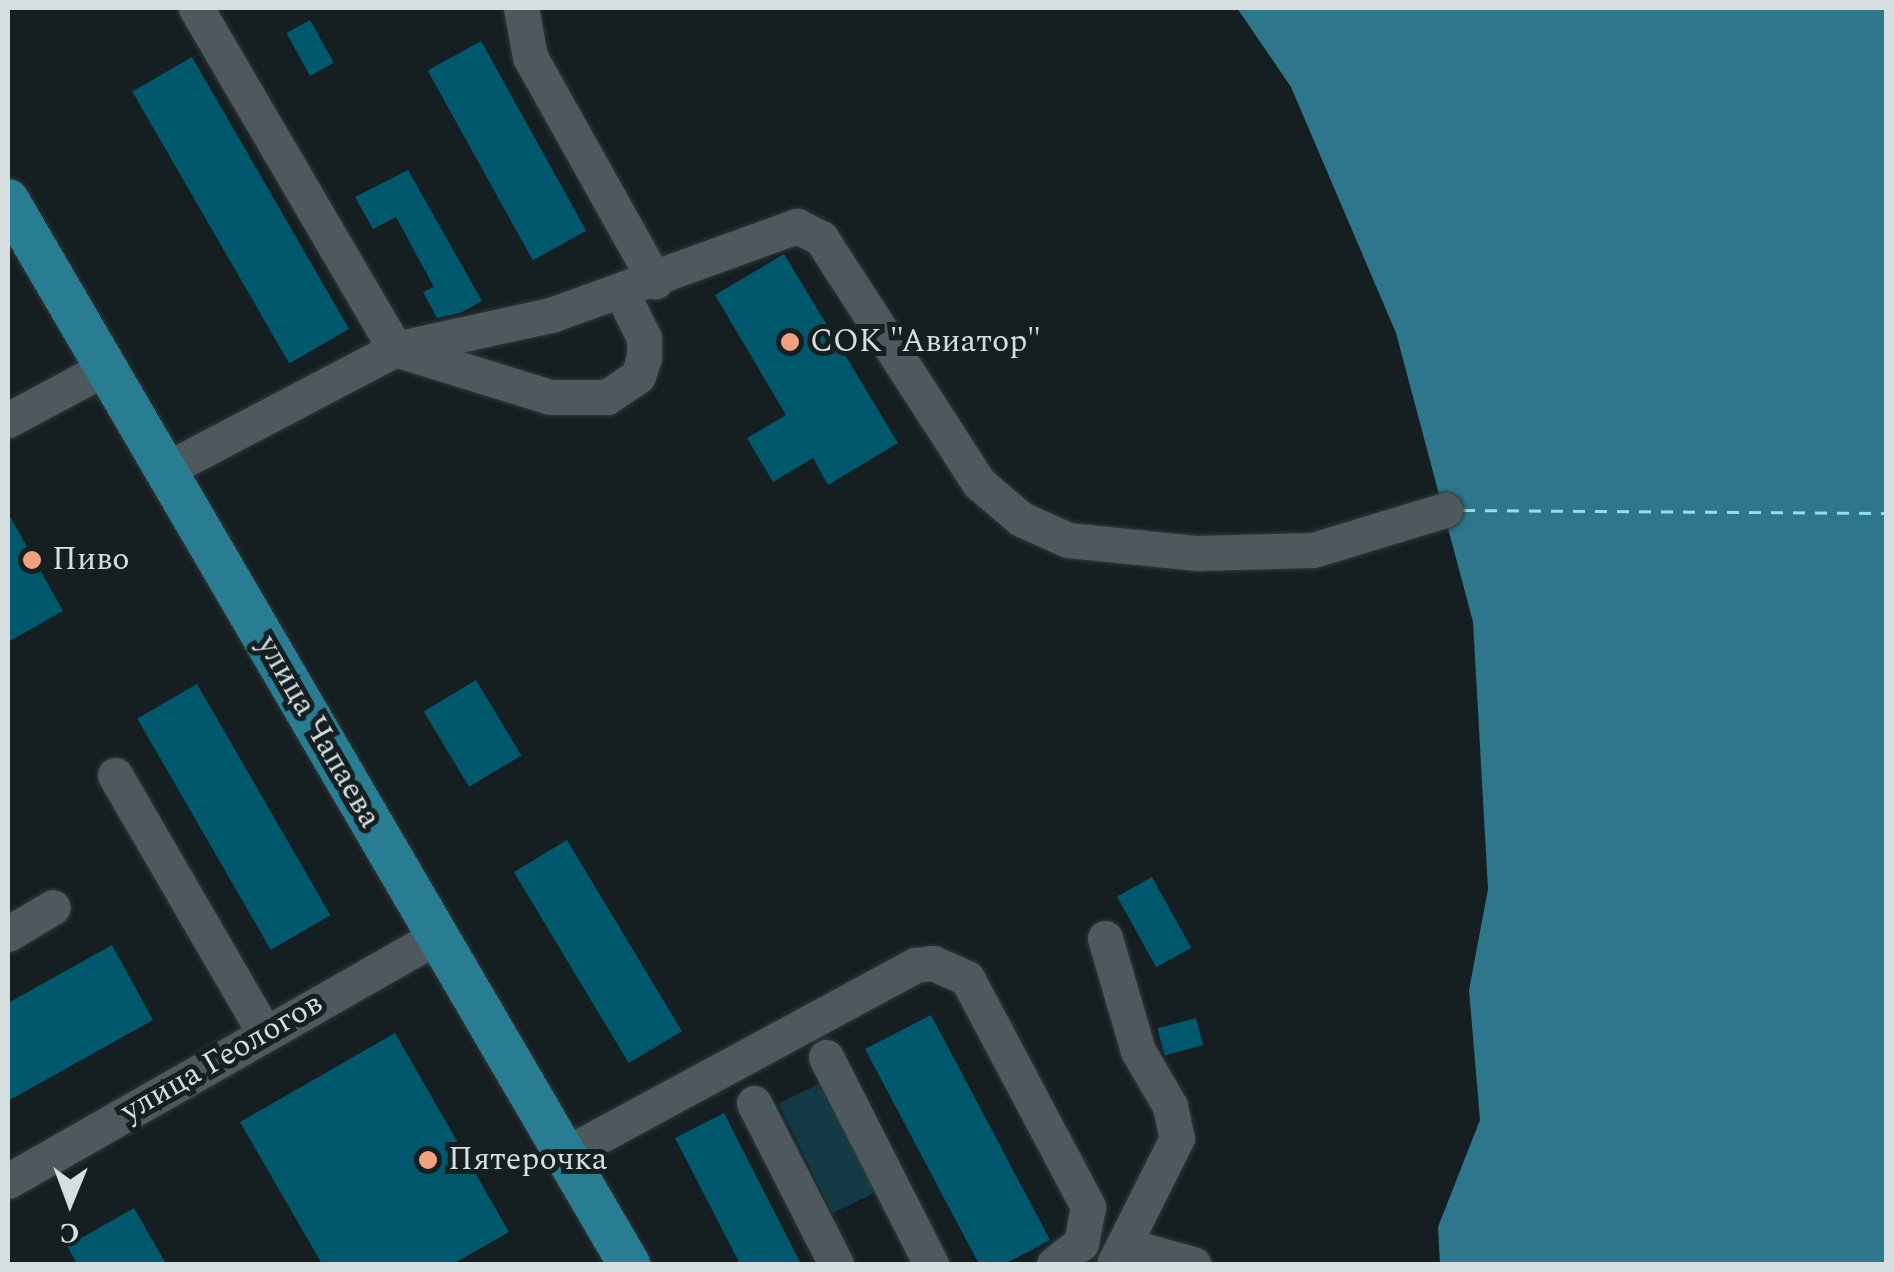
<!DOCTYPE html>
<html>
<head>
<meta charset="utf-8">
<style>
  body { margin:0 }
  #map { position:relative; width:1894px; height:1272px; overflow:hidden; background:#151f22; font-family:Spectral,serif }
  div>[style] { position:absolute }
  .green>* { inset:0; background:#123b47; transform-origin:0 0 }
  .water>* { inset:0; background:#2d768c }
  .ferry>* { height:2.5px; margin-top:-1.25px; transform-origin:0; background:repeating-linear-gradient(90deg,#8edef9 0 12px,transparent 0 22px) }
  .building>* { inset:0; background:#00586d; transform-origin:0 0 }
  .roads { filter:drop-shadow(0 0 2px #31383b) drop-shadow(0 0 2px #31383b) }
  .minor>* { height:35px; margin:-17.5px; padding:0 17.5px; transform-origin:17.5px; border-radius:17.5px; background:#4e595d }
  .major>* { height:42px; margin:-21px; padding:0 21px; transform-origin:21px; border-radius:21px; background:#297d92 }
  .dots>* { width:28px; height:28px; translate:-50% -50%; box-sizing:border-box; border:5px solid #151f22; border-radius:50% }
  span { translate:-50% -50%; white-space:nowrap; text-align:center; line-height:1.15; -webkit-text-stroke:10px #151f22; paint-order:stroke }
  .poi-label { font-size:32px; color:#d7dee0 }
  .left { translate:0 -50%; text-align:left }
  .street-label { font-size:32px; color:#d7dee0 }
  .frame { position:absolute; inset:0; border:10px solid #d7dee0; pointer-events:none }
  .north { position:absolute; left:20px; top:1152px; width:100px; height:100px; -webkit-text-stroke:8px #151f22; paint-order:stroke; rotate:181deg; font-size:28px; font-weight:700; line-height:40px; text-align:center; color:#d7dee0 }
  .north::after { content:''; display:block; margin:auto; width:35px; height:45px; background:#d7dee0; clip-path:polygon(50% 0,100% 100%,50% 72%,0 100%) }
</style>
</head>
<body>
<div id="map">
  <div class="green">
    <div style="left:821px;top:1083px;width:122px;height:47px;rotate:64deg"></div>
  </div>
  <div class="water">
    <div style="clip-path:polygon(1237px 8px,1886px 8px,1886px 1264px,1440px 1264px,1438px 1227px,1480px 1120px,1469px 990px,1488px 889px,1473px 622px,1396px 333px,1291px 87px)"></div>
  </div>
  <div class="ferry">
    <div style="left:1463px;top:510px;width:423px;rotate:0.4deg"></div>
  </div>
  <div class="building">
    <div style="left:310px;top:20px;width:49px;height:27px;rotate:61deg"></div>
    <div style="left:481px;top:41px;width:217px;height:61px;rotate:61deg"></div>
    <div style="left:192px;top:57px;width:314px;height:69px;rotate:60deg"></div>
    <div style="clip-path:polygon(408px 170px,482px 301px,460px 313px,437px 318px,423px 292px,434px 287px,396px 217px,373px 229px,355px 197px)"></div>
    <div style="clip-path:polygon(784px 254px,898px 443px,828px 485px,813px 458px,773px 482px,747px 438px,786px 415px,715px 295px)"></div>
    <div style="clip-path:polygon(8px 513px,63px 611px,8px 642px)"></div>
    <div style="left:476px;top:680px;width:88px;height:61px;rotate:59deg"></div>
    <div style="left:197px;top:684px;width:267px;height:69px;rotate:60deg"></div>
    <div style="left:567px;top:840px;width:223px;height:62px;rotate:59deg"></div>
    <div style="left:1152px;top:877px;width:81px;height:40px;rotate:61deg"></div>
    <div style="clip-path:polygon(112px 945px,153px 1020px,8px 1101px,8px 1003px)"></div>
    <div style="clip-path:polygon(931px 1015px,1050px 1240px,1005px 1264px,979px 1264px,865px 1049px)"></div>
    <div style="left:1196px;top:1018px;width:28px;height:40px;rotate:75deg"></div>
    <div style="clip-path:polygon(395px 1033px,509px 1232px,453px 1264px,322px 1264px,240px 1122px)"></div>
    <div style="clip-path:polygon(724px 1113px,801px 1264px,740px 1264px,675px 1138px)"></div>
    <div style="clip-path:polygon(134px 1208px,166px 1264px,77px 1264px,67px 1246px)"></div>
  </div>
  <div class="roads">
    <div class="minor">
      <div style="left:196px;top:8px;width:395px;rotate:59.7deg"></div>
      <div style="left:395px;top:349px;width:162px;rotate:17.2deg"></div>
      <div style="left:550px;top:397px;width:57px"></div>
      <div style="left:607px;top:397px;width:37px;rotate:-34deg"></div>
      <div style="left:638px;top:376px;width:19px;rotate:-72deg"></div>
      <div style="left:644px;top:358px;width:20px;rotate:-90deg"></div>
      <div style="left:644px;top:338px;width:50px;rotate:-116.1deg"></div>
      <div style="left:521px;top:8px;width:50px;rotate:79.6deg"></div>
      <div style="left:530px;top:57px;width:257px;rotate:60.8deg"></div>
      <div style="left:8px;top:420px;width:110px;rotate:-28.2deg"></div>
      <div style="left:165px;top:470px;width:260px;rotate:-27.7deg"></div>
      <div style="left:395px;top:349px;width:160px;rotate:-12.3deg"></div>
      <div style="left:551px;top:315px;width:262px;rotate:-19.9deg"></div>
      <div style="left:797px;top:226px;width:27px;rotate:27deg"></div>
      <div style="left:821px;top:238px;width:292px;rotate:57.2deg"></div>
      <div style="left:979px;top:483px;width:55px;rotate:40.6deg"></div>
      <div style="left:1021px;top:519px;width:51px;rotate:24.1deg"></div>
      <div style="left:1068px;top:540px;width:130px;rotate:5.8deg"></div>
      <div style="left:1197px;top:553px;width:116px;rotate:-1.5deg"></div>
      <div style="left:1313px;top:550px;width:138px;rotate:-16.9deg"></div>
      <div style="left:115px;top:775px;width:299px;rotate:59.9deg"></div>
      <div style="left:8px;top:934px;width:52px;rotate:-31deg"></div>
      <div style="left:1105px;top:938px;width:118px;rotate:73.7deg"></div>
      <div style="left:1138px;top:1051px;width:64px;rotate:59.8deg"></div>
      <div style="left:1170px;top:1106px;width:33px;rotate:78deg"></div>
      <div style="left:1177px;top:1138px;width:141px;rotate:116.6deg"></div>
      <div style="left:826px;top:1057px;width:232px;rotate:63.1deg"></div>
      <div style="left:754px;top:1103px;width:181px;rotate:63deg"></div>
      <div style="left:564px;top:1155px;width:400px;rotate:-28.4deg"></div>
      <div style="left:916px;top:965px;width:17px;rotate:-7deg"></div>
      <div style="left:933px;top:963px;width:37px;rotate:24deg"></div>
      <div style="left:967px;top:978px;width:259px;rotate:62.1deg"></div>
      <div style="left:1088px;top:1207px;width:37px;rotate:101deg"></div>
      <div style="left:1081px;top:1243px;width:34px;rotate:142deg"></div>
      <div style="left:8px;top:1181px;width:494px;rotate:-29.7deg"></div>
      <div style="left:1124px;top:1245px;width:72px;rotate:15.4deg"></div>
    </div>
    <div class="major">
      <div style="left:8px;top:200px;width:1232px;rotate:59.73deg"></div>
    </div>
  </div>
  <div class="dots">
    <div style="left:790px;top:342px;background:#f3a081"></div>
    <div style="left:32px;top:560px;background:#f3a081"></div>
    <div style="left:428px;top:1160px;background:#f3a081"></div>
  </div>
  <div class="poi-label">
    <span class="left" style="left:810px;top:342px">СОК "Авиатор"</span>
    <span class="left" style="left:52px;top:560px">Пиво</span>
    <span class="left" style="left:448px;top:1160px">Пятерочка</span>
  </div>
  <div class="street-label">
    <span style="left:318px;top:732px;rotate:60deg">улица Чапаева</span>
    <span style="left:222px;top:1058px;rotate:-30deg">улица Геологов</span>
  </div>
  <div class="frame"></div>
  <div class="north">С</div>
</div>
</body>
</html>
